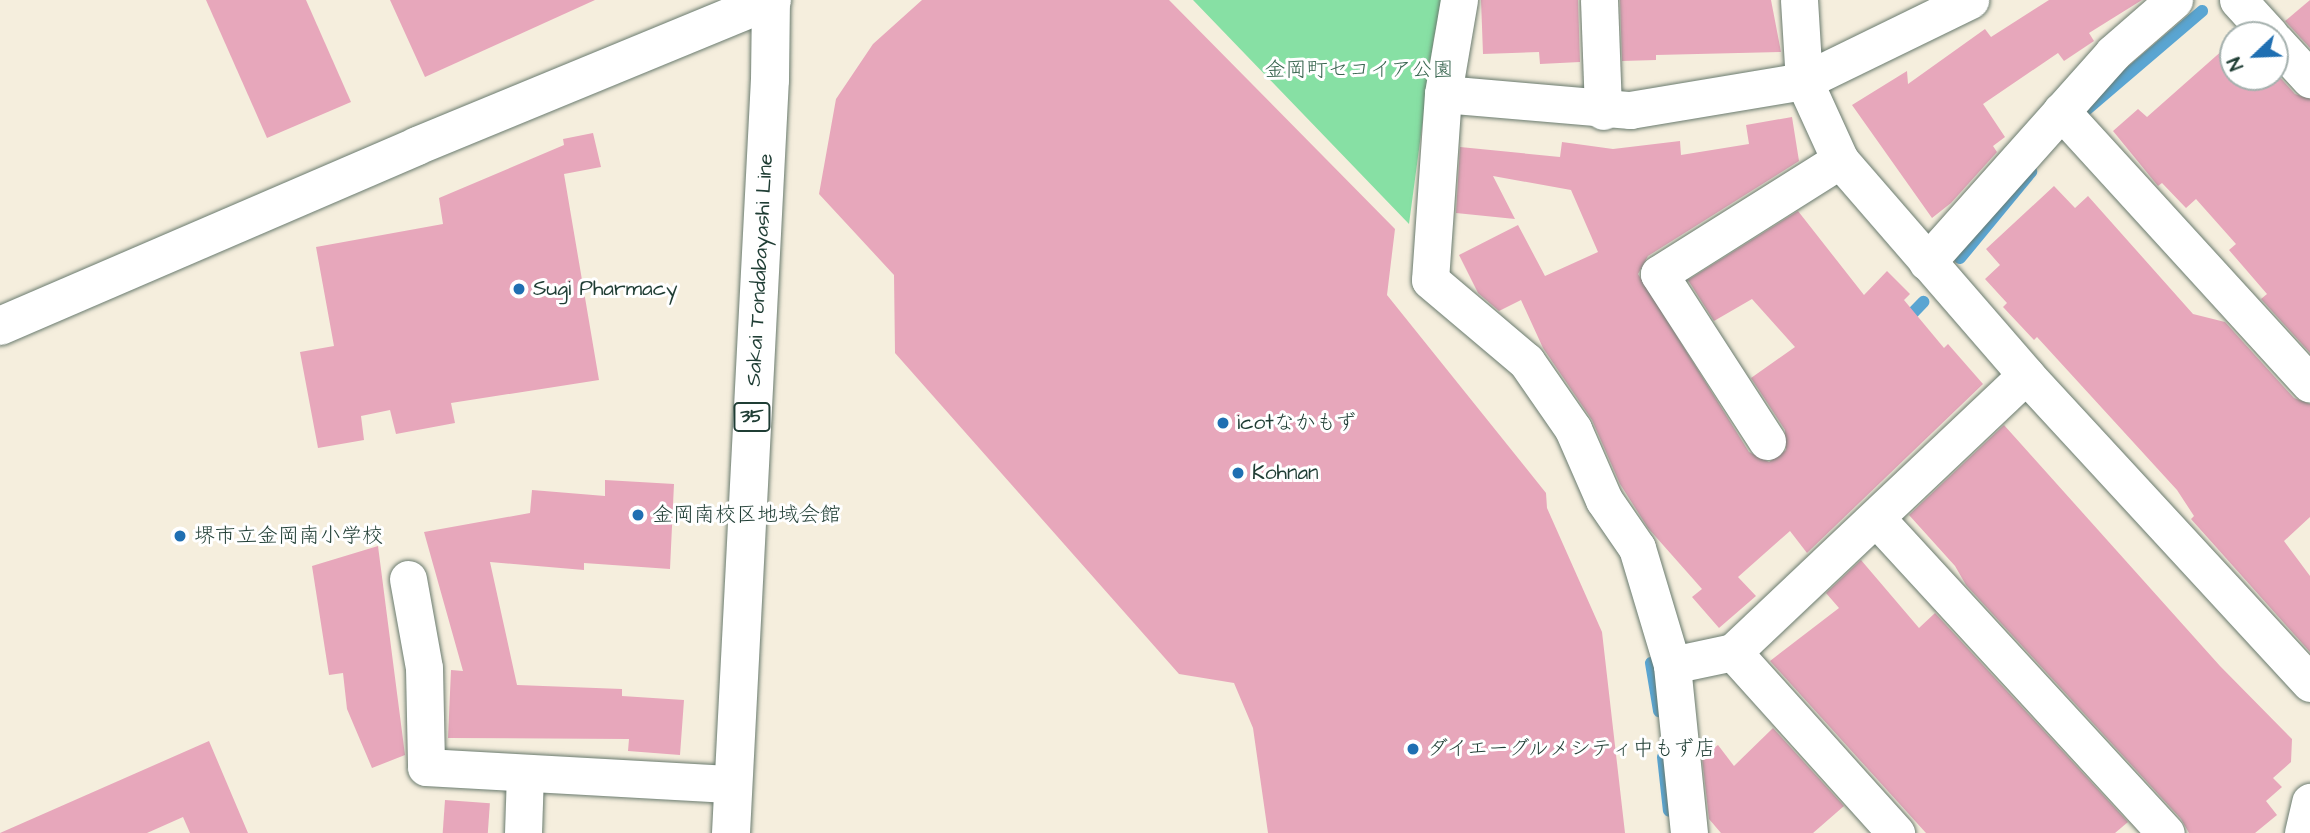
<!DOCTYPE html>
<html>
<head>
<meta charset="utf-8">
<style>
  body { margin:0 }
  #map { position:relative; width:2310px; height:833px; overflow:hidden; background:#f5eedd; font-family:"Architects Daughter","Klee One",sans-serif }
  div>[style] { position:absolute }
  .green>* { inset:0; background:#87e0a4 }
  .stream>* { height:12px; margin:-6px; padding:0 6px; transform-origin:6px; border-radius:6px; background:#5aa5d2 }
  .building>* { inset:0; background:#e7a7bb; transform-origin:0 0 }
  .roads { filter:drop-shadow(0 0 2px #6a7b6f) drop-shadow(0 0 2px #6a7b6f) }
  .minor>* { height:37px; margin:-18.5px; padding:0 18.5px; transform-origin:18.5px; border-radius:18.5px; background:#fff }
  .tertiary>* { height:38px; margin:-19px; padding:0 19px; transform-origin:19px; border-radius:19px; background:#fff }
  .primary>* { height:38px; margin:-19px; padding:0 19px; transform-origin:19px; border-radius:19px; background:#fff }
  .dots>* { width:19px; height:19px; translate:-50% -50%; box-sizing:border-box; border:4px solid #fff; border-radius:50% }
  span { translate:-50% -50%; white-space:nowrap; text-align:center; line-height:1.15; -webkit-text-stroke:6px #fff; paint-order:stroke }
  .shield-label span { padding:2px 5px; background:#fff; border:2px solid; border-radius:5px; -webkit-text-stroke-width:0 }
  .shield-label { font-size:19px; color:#1f3d34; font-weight:700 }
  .park-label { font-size:21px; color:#396650 }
  .street-label { font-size:21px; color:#1f3d34 }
  .poi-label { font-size:21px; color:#1f3d34 }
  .left { translate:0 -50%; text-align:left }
  .north { position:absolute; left:2219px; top:21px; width:70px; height:70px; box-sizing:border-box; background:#fff; border:2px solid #a5b1ae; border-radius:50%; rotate:247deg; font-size:19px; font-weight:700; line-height:28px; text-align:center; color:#1f3d34 }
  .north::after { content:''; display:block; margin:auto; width:24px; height:32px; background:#1f6fb2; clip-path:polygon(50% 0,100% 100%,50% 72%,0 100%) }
</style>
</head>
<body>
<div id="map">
  <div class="green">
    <div style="clip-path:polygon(1193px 0,1444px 0,1434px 37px,1409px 224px)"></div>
  </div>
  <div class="stream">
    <div style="left:2085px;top:111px;width:154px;rotate:-40.5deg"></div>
    <div style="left:1960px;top:258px;width:112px;rotate:-50.5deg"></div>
    <div style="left:1904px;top:322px;width:28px;rotate:-46deg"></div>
    <div style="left:1651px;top:663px;width:49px;rotate:80.5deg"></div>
    <div style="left:1663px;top:757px;width:54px;rotate:83.7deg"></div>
  </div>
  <div class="building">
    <div style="clip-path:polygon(206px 0,306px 0,351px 102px,267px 138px)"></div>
    <div style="clip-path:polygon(390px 0,595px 0,425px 77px)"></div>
    <div style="clip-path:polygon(922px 0,1169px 0,1395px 229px,1387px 295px,1546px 493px,1547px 508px,1602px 632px,1625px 833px,1268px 833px,1253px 728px,1234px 683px,1179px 674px,895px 353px,894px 275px,819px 194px,836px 99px,873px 44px)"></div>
    <div style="clip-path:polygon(1481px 0,1578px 0,1580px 62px,1540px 64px,1539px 52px,1483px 54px)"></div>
    <div style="clip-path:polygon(1620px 0,1771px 0,1781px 52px,1656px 55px,1656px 60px,1622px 61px)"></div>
    <div style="clip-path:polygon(2049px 0,2142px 0,2089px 33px,2094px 41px,2064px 61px,2058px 53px,1983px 104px,2005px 137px,1993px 146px,1997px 152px,1951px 203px,1932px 218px,1852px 105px,1907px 71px,1908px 84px,1985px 29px,1991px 37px)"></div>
    <div style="clip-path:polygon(2310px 0,2310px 48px,2285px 21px)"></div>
    <div style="clip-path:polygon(2233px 41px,2233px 77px,2275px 77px,2275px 72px,2295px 94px,2310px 99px,2310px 353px,2261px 299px,2267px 294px,2229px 250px,2236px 244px,2196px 199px,2186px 208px,2162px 183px,2158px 186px,2113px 131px,2138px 109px,2147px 117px)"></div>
    <div style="clip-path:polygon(1792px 117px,1799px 161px,1648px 256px,1638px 274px,1749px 452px,1769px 462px,1786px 450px,1785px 430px,1751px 378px,1795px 347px,1752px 299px,1714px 321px,1688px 280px,1798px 211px,1864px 295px,1887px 271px,1910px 294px,1904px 300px,1944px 348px,1948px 344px,1983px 384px,1807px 553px,1790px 531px,1738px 577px,1756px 596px,1719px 628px,1692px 597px,1702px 589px,1648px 528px,1620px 484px,1592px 420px,1543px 348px,1521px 300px,1499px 311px,1478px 293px,1459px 255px,1518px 225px,1545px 276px,1598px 252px,1571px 190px,1493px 176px,1515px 219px,1456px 213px,1460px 147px,1560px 157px,1562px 142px,1613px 149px,1680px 141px,1681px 155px,1749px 144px,1746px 125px)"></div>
    <div style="clip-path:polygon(593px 133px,601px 167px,564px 174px,599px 380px,451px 403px,455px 423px,396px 434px,390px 410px,361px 416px,364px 440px,318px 448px,300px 352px,334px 346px,316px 247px,443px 224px,439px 198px,564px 145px,563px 139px)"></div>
    <div style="clip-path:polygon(2054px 186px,2075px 208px,2088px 196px,2193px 314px,2225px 322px,2294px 398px,2310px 404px,2310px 517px,2284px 541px,2310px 576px,2310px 652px,2191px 519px,2194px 516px,2177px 490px,2037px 337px,2034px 340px,2003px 307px,2007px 303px,1985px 279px,2000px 265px,1986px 249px)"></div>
    <div style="clip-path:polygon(2004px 425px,2220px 666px,2292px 739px,2291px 762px,2273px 778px,2282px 787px,2266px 801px,2277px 815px,2255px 833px,2189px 833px,2181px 819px,1966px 585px,1955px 566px,1909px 515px)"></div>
    <div style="clip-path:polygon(605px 480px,674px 484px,670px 569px,584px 563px,584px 570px,490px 562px,517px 685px,622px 689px,622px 696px,684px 700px,680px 755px,628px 751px,629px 739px,448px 738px,451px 670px,463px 671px,424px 532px,530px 513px,532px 490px,605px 496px)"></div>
    <div style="clip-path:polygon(378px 546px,405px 755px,372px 768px,347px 709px,343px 673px,329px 675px,312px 566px)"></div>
    <div style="clip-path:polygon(1861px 560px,1919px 628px,1935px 613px,2128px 822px,2115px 833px,1926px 833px,1770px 661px,1839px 608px,1826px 593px)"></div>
    <div style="clip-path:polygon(1773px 728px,1844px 806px,1813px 833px,1721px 833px,1709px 819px,1702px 757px,1718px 745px,1734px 766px)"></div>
    <div style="clip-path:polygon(209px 741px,248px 833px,190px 833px,183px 817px,147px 833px,0 833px)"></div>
    <div style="left:445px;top:800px;width:45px;height:33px;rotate:4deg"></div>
  </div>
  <div class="roads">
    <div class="minor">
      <div style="left:1459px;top:0;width:95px;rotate:99.7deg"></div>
      <div style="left:1443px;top:94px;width:186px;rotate:94deg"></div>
      <div style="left:1430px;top:280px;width:126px;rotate:40.2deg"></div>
      <div style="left:1526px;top:361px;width:83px;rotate:55.3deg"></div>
      <div style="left:1573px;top:429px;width:77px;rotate:66.4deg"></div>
      <div style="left:1604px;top:500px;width:58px;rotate:55.5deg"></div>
      <div style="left:1637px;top:548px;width:122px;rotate:73.3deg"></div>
      <div style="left:1599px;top:0;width:111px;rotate:87.9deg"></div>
      <div style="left:1799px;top:0;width:81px;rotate:86.5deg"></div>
      <div style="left:1804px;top:81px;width:87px;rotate:65.5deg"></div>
      <div style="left:1840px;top:160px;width:284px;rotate:49.1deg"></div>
      <div style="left:2026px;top:375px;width:419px;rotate:47.3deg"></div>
      <div style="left:2238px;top:0;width:47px;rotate:47.6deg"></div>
      <div style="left:2275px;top:41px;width:52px;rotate:47.4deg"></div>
      <div style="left:1443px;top:94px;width:188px;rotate:4.9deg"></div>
      <div style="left:1630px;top:110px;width:176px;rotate:-9.5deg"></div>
      <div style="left:1804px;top:81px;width:185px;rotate:-26deg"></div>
      <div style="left:2061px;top:111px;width:369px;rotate:47.6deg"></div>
      <div style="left:1927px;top:262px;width:280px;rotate:-48.3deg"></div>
      <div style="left:2113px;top:53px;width:81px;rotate:-41deg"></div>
      <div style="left:1767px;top:441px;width:199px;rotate:-122.9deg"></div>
      <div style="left:1659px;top:274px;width:214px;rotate:-32.2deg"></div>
      <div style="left:1876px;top:518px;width:428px;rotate:47.4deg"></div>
      <div style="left:408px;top:579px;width:90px;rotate:79.8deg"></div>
      <div style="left:424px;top:668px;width:99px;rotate:88.8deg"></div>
      <div style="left:426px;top:767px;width:307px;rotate:3.2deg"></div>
      <div style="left:1733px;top:652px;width:244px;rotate:48deg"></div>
      <div style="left:523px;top:833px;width:60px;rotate:-88.1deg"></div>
      <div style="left:1689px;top:833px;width:169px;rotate:-95.8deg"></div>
      <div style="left:1672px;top:665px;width:62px;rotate:-12deg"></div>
      <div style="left:1733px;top:652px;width:403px;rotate:-43.4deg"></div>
      <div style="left:2303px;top:833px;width:32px;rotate:-77deg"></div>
    </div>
    <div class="tertiary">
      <div style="left:0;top:326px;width:454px;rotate:-23.3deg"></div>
      <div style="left:417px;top:146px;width:384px;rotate:-22.4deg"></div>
    </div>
    <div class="primary">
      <div style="left:731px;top:833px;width:754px;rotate:-87.04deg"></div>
      <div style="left:770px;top:80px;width:80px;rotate:-89.3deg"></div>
    </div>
  </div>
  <div class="dots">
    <div style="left:519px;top:289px;background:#1f6fb2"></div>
    <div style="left:1223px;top:423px;background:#1f6fb2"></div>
    <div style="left:1238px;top:473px;background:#1f6fb2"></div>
    <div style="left:638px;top:515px;background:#1f6fb2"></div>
    <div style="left:180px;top:536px;background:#1f6fb2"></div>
    <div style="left:1413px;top:749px;background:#1f6fb2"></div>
  </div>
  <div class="shield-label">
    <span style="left:752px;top:417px">35</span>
  </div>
  <div class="park-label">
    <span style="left:1359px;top:70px">金岡町セコイア公園</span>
  </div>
  <div class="street-label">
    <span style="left:760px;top:270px;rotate:-87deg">Sakai Tondabayashi Line</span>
  </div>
  <div class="poi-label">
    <span class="left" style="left:533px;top:289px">Sugi Pharmacy</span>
    <span class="left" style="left:1237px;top:423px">icotなかもず</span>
    <span class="left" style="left:1252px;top:473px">Kohnan</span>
    <span class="left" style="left:652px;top:515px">金岡南校区地域会館</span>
    <span class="left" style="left:194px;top:536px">堺市立金岡南小学校</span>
    <span class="left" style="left:1427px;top:749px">ダイエーグルメシティ中もず店</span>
  </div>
  <div class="north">N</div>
</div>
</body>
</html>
